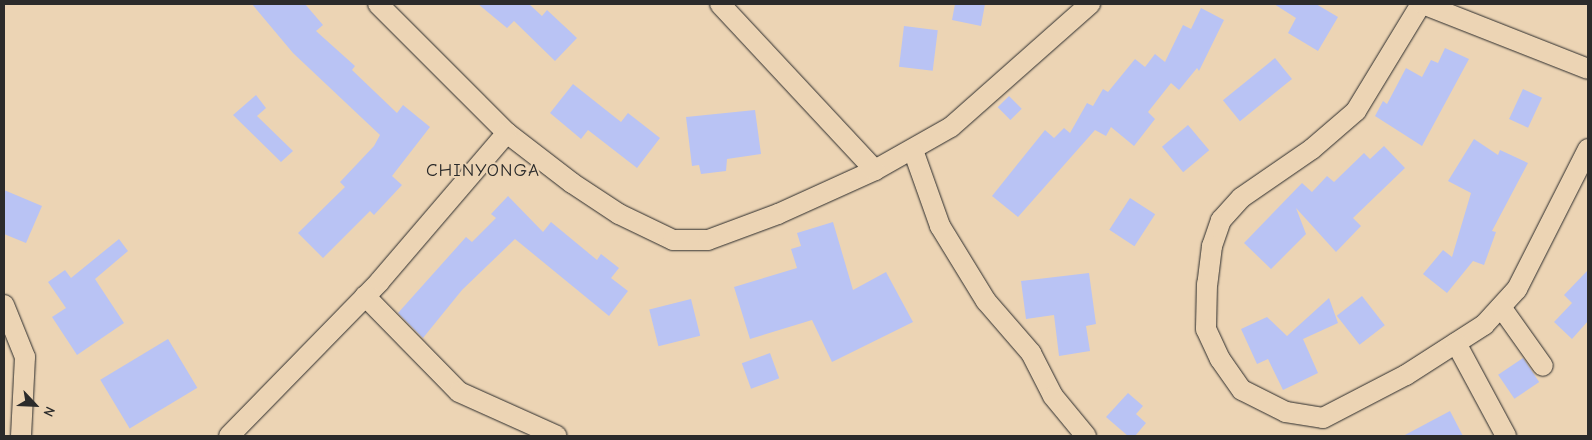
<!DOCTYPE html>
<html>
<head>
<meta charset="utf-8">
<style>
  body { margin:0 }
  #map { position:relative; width:1592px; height:440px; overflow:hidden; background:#ecd4b4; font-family:"Comic Neue",sans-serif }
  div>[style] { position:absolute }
  .building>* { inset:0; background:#b9c3f4; transform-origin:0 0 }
  .roads { filter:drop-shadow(0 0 1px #2b2b2b) drop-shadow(0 0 1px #2b2b2b) }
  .minor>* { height:20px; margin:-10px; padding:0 10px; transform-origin:10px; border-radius:10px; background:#ecd4b4 }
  span { translate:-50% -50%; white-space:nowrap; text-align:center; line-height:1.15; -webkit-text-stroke:4px #ecd4b4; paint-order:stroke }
  .quarter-label { font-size:19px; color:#2b2b2b; letter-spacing:1px }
  .frame { position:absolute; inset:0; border:5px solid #2b2b2b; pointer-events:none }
  .north { position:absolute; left:10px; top:380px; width:50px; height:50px; -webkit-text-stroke:4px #ecd4b4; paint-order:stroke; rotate:115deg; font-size:14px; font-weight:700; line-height:20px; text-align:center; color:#2b2b2b }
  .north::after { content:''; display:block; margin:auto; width:18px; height:22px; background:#2b2b2b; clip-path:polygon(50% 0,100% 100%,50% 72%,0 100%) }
</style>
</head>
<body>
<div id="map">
  <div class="building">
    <div style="clip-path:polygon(252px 4px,305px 4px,323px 25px,316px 31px,355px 66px,352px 70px,397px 113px,403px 105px,430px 127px,392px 176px,402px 185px,374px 215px,370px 211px,323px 258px,298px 233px,345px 187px,340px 182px,374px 146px,380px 135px,293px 53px)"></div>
    <div style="clip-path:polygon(478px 4px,529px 4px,542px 16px,547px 10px,577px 38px,555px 61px,514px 21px,507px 28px)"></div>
    <div style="clip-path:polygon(955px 4px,985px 4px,981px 26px,952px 20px)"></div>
    <div style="clip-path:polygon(1274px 4px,1316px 4px,1338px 17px,1318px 51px,1288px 33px,1296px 18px)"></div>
    <div style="clip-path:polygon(1201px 8px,1224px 20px,1199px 71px,1197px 68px,1179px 90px,1171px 83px,1148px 112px,1155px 119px,1134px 146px,1111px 127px,1106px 136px,1095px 130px,1018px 217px,992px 196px,1045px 130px,1054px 138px,1064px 128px,1070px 133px,1087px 103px,1093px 106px,1103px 89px,1108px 92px,1135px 59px,1145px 67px,1155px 54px,1165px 62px,1183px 25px,1191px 29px)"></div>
    <div style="left:904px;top:26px;width:34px;height:41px;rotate:7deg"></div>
    <div style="clip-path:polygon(1445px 48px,1469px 59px,1422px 146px,1375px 116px,1383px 101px,1387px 104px,1406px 68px,1422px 77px,1431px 60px,1438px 63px)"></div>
    <div style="left:1275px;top:58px;width:27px;height:67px;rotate:51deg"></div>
    <div style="clip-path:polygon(573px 84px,621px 122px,628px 113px,660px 138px,637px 168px,588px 130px,581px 139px,550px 113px)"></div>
    <div style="left:1523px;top:89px;width:21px;height:33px;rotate:25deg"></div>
    <div style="clip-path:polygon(256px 95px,266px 108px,257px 116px,293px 151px,281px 162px,233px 115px)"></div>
    <div style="left:1009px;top:96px;width:18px;height:16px;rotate:45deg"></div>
    <div style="clip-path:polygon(755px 110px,761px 154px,727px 159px,726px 171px,701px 174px,699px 165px,692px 166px,686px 117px)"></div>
    <div style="left:1188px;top:125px;width:33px;height:34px;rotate:50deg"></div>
    <div style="clip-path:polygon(1474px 139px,1498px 155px,1500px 150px,1528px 163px,1492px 231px,1496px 232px,1484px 265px,1473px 261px,1447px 293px,1423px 274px,1443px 250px,1452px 257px,1471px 193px,1448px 181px)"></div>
    <div style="clip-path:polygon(1384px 146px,1405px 168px,1353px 218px,1361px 226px,1336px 252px,1296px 208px,1306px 234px,1271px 269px,1244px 243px,1302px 183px,1312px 192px,1327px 176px,1334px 182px,1364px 153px,1370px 159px)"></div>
    <div style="clip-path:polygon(4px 190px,42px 206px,26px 243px,4px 234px)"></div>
    <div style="clip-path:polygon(508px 196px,543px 232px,551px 222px,597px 260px,601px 254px,619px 268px,611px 278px,628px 291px,609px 316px,515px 239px,462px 290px,423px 338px,398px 313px,466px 237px,472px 242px,496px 218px,491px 214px)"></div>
    <div style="left:1130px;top:198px;width:30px;height:38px;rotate:33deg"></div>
    <div style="clip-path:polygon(833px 222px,853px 290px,886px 272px,913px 322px,832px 362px,812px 320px,750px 339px,734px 287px,797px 268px,791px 249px,801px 246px,797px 233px)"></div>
    <div style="clip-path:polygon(119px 239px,128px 251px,95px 279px,124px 323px,77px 355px,52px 317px,66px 308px,48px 282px,65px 270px,71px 278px)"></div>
    <div style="clip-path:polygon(1588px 270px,1588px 321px,1572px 339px,1554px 322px,1572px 303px,1564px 295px)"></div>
    <div style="clip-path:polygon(1089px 273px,1096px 324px,1086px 326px,1090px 351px,1059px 356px,1054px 315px,1026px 319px,1021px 281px)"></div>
    <div style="left:1362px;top:296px;width:37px;height:32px;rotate:52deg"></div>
    <div style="clip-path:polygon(1329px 298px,1338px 323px,1303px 339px,1318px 373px,1283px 390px,1268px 359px,1257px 364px,1241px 329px,1267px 317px,1287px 336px)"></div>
    <div style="left:691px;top:299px;width:38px;height:43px;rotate:76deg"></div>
    <div style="left:168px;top:339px;width:57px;height:79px;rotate:59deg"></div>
    <div style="left:770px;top:353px;width:27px;height:30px;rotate:70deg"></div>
    <div style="left:1523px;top:358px;width:29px;height:30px;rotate:56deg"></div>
    <div style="clip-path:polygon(1128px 393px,1143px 406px,1136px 414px,1146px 423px,1135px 436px,1128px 436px,1106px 417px)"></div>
    <div style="clip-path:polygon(1450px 411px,1463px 436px,1403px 436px)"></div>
  </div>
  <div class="roads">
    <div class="minor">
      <div style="left:378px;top:4px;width:182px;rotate:45deg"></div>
      <div style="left:507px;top:133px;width:82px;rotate:37.6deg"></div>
      <div style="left:572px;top:183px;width:56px;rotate:33.4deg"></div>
      <div style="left:619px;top:214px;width:60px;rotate:25.7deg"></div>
      <div style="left:673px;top:240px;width:35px"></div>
      <div style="left:708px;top:240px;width:75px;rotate:-20.4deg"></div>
      <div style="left:778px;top:214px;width:107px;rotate:-24.4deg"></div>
      <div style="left:875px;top:170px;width:87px;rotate:-29.5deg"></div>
      <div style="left:951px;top:127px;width:186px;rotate:-41.5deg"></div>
      <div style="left:720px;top:4px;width:227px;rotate:47deg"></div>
      <div style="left:1421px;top:4px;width:125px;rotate:121.3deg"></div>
      <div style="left:1356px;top:111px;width:58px;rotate:139.2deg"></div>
      <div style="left:1312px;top:149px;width:86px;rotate:145.4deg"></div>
      <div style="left:1241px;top:198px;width:30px;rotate:132deg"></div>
      <div style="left:1221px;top:220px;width:28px;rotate:109deg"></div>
      <div style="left:1212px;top:246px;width:38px;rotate:97deg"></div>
      <div style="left:1207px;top:284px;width:45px;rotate:91.3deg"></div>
      <div style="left:1206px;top:329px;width:33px;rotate:65deg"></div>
      <div style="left:1220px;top:359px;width:38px;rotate:55deg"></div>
      <div style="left:1242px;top:390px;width:49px;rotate:26.6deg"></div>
      <div style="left:1286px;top:412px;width:37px;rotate:9deg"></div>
      <div style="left:1323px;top:418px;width:93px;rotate:-27.4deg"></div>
      <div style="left:1406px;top:375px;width:93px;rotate:-32.7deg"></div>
      <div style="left:1484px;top:325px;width:49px;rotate:-47.5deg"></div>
      <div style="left:1517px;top:289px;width:157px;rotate:-63.1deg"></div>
      <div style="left:1423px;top:4px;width:177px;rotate:21.5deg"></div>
      <div style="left:913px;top:150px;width:81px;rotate:70.4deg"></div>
      <div style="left:940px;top:226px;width:88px;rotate:58.5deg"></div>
      <div style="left:986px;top:301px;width:69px;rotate:49.1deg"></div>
      <div style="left:1031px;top:353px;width:48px;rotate:62.9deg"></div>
      <div style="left:1053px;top:396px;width:52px;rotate:50.5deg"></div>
      <div style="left:365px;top:296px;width:134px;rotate:45.6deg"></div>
      <div style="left:459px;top:392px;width:107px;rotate:24.2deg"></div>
      <div style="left:4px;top:305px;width:56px;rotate:68deg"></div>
      <div style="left:25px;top:357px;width:79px;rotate:92.9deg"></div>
      <div style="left:1501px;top:307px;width:72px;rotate:54.6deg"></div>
      <div style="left:1456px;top:343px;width:106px;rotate:61.7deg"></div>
      <div style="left:229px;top:436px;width:216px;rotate:-45.7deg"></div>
      <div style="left:380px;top:281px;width:195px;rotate:-49.4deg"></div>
    </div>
  </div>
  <div class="quarter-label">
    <span style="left:483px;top:171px">CHINYONGA</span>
  </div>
  <div class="frame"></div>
  <div class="north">N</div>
</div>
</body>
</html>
